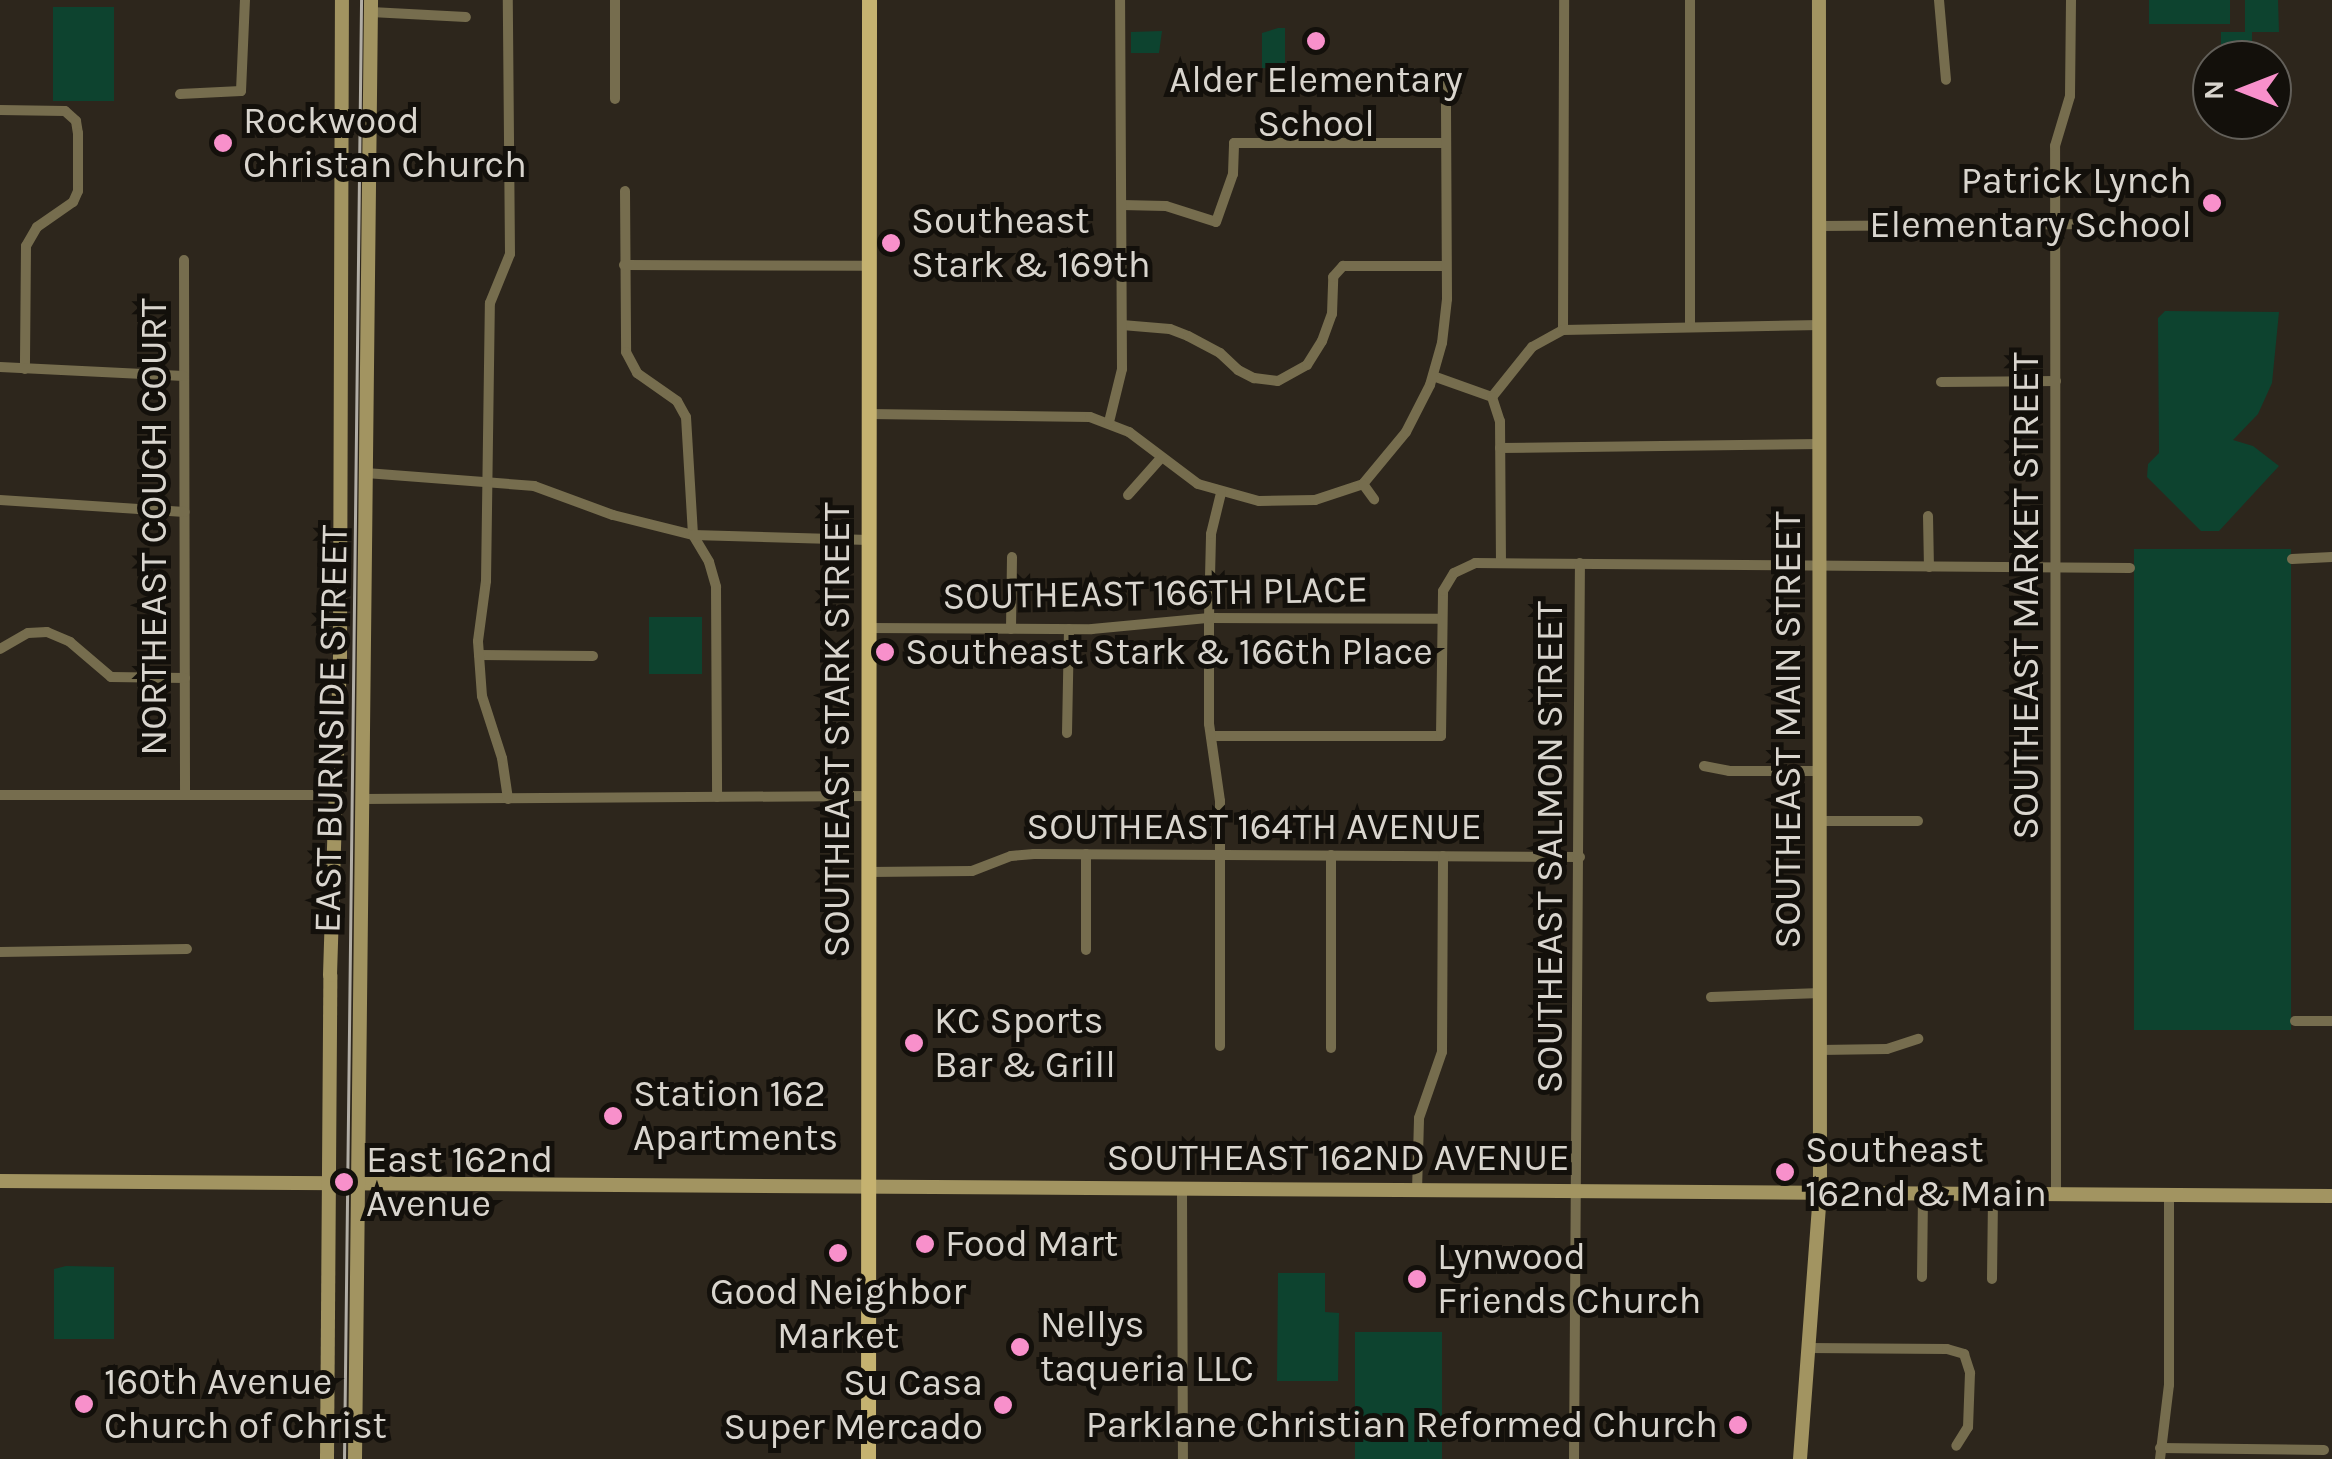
<!DOCTYPE html>
<html>
<head>
<meta charset="utf-8">
<style>
  body { margin:0 }
  #map { position:relative; width:2332px; height:1459px; overflow:hidden; background:#2d261c; font-family:Karla,sans-serif }
  div>[style] { position:absolute }
  .green>* { inset:0; background:#0d432f; transform-origin:0 0 }
  .street>* { height:10px; margin:-5px; padding:0 5px; transform-origin:5px; border-radius:5px; background:#766d4e }
  .secondary>* { height:14px; margin:-7px; padding:0 7px; transform-origin:7px; border-radius:7px; background:#a29461 }
  .primary>* { height:15px; margin:-7.5px; padding:0 7.5px; transform-origin:7.5px; border-radius:7.5px; background:#c5b270 }
  .tram>* { height:2.5px; margin:-1.25px; padding:0 1.25px; transform-origin:1.25px; border-radius:1.25px; background:#b1ada5 }
  .dots>* { width:28px; height:28px; translate:-50% -50%; box-sizing:border-box; border:5px solid #13100b; border-radius:50% }
  span { translate:-50% -50%; white-space:nowrap; text-align:center; line-height:1.15; -webkit-text-stroke:10px #13100b; paint-order:stroke }
  .poi-label { font-size:38px; color:#d9d5ce }
  .left { translate:0 -50%; text-align:left }
  .right { translate:-100% -50%; text-align:right }
  .street-label { font-size:38px; color:#d9d5ce }
  .north { position:absolute; left:2192px; top:40px; width:100px; height:100px; box-sizing:border-box; background:#13100b; border:2px solid #625f59; border-radius:50%; rotate:270deg; font-size:28px; font-weight:700; line-height:40px; text-align:center; color:#d9d5ce }
  .north::after { content:''; display:block; margin:auto; width:35px; height:45px; background:#f890cb; clip-path:polygon(50% 0,100% 100%,50% 72%,0 100%) }
</style>
</head>
<body>
<div id="map">
  <div class="green">
    <div style="left:2149px;top:0;width:81px;height:24px"></div>
    <div style="clip-path:polygon(2245px 0,2278px 0,2279px 32px,2252px 32px,2252px 51px,2221px 51px,2221px 32px,2245px 32px)"></div>
    <div style="left:53px;top:7px;width:61px;height:94px"></div>
    <div style="clip-path:polygon(1278px 28px,1285px 28px,1285px 70px,1262px 68px,1262px 33px)"></div>
    <div style="clip-path:polygon(1162px 31px,1159px 53px,1131px 53px,1131px 32px)"></div>
    <div style="clip-path:polygon(2165px 311px,2279px 312px,2272px 383px,2258px 414px,2233px 440px,2253px 446px,2279px 466px,2219px 531px,2201px 531px,2147px 477px,2148px 464px,2159px 453px,2158px 318px)"></div>
    <div style="left:2291px;top:549px;width:481px;height:157px;rotate:90deg"></div>
    <div style="left:649px;top:617px;width:53px;height:57px"></div>
    <div style="clip-path:polygon(66px 1266px,114px 1267px,114px 1339px,54px 1339px,54px 1269px)"></div>
    <div style="clip-path:polygon(1278px 1273px,1325px 1273px,1325px 1312px,1339px 1313px,1338px 1381px,1277px 1381px)"></div>
    <div style="left:1442px;top:1332px;width:127px;height:87px;rotate:90deg"></div>
  </div>
  <div class="street">
    <div style="left:1690px;top:0;width:326px;rotate:90deg"></div>
    <div style="left:1939px;top:0;width:80px;rotate:85deg"></div>
    <div style="left:371px;top:12px;width:95px;rotate:3deg"></div>
    <div style="left:180px;top:94px;width:61px;rotate:-2.8deg"></div>
    <div style="left:241px;top:91px;width:91px;rotate:-87.5deg"></div>
    <div style="left:615px;top:99px;width:99px;rotate:-90deg"></div>
    <div style="left:0;top:110px;width:65px;rotate:0.9deg"></div>
    <div style="left:65px;top:111px;width:15px;rotate:42deg"></div>
    <div style="left:76px;top:121px;width:12px;rotate:81deg"></div>
    <div style="left:78px;top:133px;width:58px;rotate:90deg"></div>
    <div style="left:78px;top:191px;width:12px;rotate:114deg"></div>
    <div style="left:73px;top:202px;width:44px;rotate:145.2deg"></div>
    <div style="left:37px;top:227px;width:22px;rotate:120deg"></div>
    <div style="left:26px;top:246px;width:123px;rotate:90.5deg"></div>
    <div style="left:625px;top:191px;width:161px;rotate:89.6deg"></div>
    <div style="left:626px;top:352px;width:24px;rotate:62deg"></div>
    <div style="left:637px;top:373px;width:49px;rotate:35deg"></div>
    <div style="left:677px;top:401px;width:18px;rotate:61deg"></div>
    <div style="left:686px;top:417px;width:118px;rotate:86.6deg"></div>
    <div style="left:693px;top:535px;width:31px;rotate:59deg"></div>
    <div style="left:709px;top:562px;width:26px;rotate:74deg"></div>
    <div style="left:716px;top:587px;width:210px;rotate:89.7deg"></div>
    <div style="left:1122px;top:205px;width:44px;rotate:1.3deg"></div>
    <div style="left:1166px;top:206px;width:52px;rotate:17.7deg"></div>
    <div style="left:1216px;top:222px;width:51px;rotate:-70.5deg"></div>
    <div style="left:1233px;top:174px;width:31px;rotate:-88deg"></div>
    <div style="left:1234px;top:143px;width:211px"></div>
    <div style="left:1820px;top:226px;width:311px;rotate:-0.4deg"></div>
    <div style="left:184px;top:260px;width:535px;rotate:89.89deg"></div>
    <div style="left:624px;top:265px;width:244px;rotate:0.2deg"></div>
    <div style="left:1122px;top:325px;width:48px;rotate:4.8deg"></div>
    <div style="left:1170px;top:329px;width:19px;rotate:21deg"></div>
    <div style="left:1188px;top:336px;width:36px;rotate:28deg"></div>
    <div style="left:1220px;top:353px;width:25px;rotate:43deg"></div>
    <div style="left:1238px;top:370px;width:18px;rotate:27deg"></div>
    <div style="left:1254px;top:378px;width:24px;rotate:7deg"></div>
    <div style="left:1278px;top:381px;width:33px;rotate:-29deg"></div>
    <div style="left:1307px;top:365px;width:28px;rotate:-58deg"></div>
    <div style="left:1322px;top:341px;width:29px;rotate:-70deg"></div>
    <div style="left:1332px;top:314px;width:37px;rotate:-88deg"></div>
    <div style="left:1333px;top:277px;width:15px;rotate:-48deg"></div>
    <div style="left:1343px;top:266px;width:103px"></div>
    <div style="left:1563px;top:330px;width:330px;rotate:-89.8deg"></div>
    <div style="left:0;top:367px;width:184px;rotate:2.8deg"></div>
    <div style="left:1433px;top:376px;width:63px;rotate:19.6deg"></div>
    <div style="left:1941px;top:382px;width:115px;rotate:-0.5deg"></div>
    <div style="left:1492px;top:397px;width:64px;rotate:-51.3deg"></div>
    <div style="left:1532px;top:347px;width:35px;rotate:-29deg"></div>
    <div style="left:1563px;top:330px;width:257px;rotate:-1.1deg"></div>
    <div style="left:1492px;top:397px;width:25px;rotate:72deg"></div>
    <div style="left:1500px;top:421px;width:142px;rotate:89.6deg"></div>
    <div style="left:869px;top:414px;width:221px;rotate:0.8deg"></div>
    <div style="left:1090px;top:417px;width:42px;rotate:21deg"></div>
    <div style="left:1129px;top:432px;width:86px;rotate:37deg"></div>
    <div style="left:1198px;top:484px;width:63px;rotate:15.6deg"></div>
    <div style="left:1259px;top:501px;width:56px;rotate:-1deg"></div>
    <div style="left:1315px;top:500px;width:51px;rotate:-18.4deg"></div>
    <div style="left:1363px;top:484px;width:67px;rotate:-50.4deg"></div>
    <div style="left:1406px;top:432px;width:53px;rotate:-62.9deg"></div>
    <div style="left:1430px;top:385px;width:44px;rotate:-74.1deg"></div>
    <div style="left:1442px;top:343px;width:44px;rotate:-83.5deg"></div>
    <div style="left:1447px;top:299px;width:215px;rotate:-90.3deg"></div>
    <div style="left:1109px;top:422px;width:55px;rotate:-76.2deg"></div>
    <div style="left:1122px;top:369px;width:369px;rotate:-90.3deg"></div>
    <div style="left:1500px;top:448px;width:320px;rotate:-0.7deg"></div>
    <div style="left:366px;top:473px;width:169px;rotate:4.4deg"></div>
    <div style="left:534px;top:486px;width:84px;rotate:20.2deg"></div>
    <div style="left:613px;top:515px;width:82px;rotate:14deg"></div>
    <div style="left:693px;top:535px;width:176px;rotate:1.6deg"></div>
    <div style="left:1363px;top:484px;width:19px;rotate:54deg"></div>
    <div style="left:1128px;top:495px;width:50px;rotate:-48.3deg"></div>
    <div style="left:0;top:500px;width:185px;rotate:3.7deg"></div>
    <div style="left:1928px;top:516px;width:51px;rotate:88.9deg"></div>
    <div style="left:2292px;top:559px;width:40px;rotate:-2.9deg"></div>
    <div style="left:869px;top:628px;width:223px;rotate:0.3deg"></div>
    <div style="left:1092px;top:629px;width:118px;rotate:-5.4deg"></div>
    <div style="left:1209px;top:618px;width:232px;rotate:0.2deg"></div>
    <div style="left:1011px;top:629px;width:72px;rotate:-89.2deg"></div>
    <div style="left:0;top:649px;width:32px;rotate:-30deg"></div>
    <div style="left:28px;top:633px;width:19px;rotate:-3deg"></div>
    <div style="left:47px;top:632px;width:25px;rotate:23deg"></div>
    <div style="left:70px;top:642px;width:54px;rotate:40.5deg"></div>
    <div style="left:111px;top:677px;width:74px;rotate:0.8deg"></div>
    <div style="left:479px;top:655px;width:114px;rotate:0.5deg"></div>
    <div style="left:1067px;top:733px;width:104px;rotate:-88.9deg"></div>
    <div style="left:1211px;top:736px;width:230px"></div>
    <div style="left:1441px;top:736px;width:145px;rotate:-89.2deg"></div>
    <div style="left:1443px;top:591px;width:21px;rotate:-59deg"></div>
    <div style="left:1454px;top:573px;width:23px;rotate:-25deg"></div>
    <div style="left:1475px;top:563px;width:655px;rotate:0.44deg"></div>
    <div style="left:1704px;top:766px;width:25px;rotate:11deg"></div>
    <div style="left:1729px;top:771px;width:91px"></div>
    <div style="left:0;top:795px;width:335px"></div>
    <div style="left:362px;top:799px;width:506px;rotate:-0.34deg"></div>
    <div style="left:508px;top:799px;width:41px;rotate:-98.3deg"></div>
    <div style="left:502px;top:758px;width:65px;rotate:-107.9deg"></div>
    <div style="left:482px;top:696px;width:55px;rotate:-94.2deg"></div>
    <div style="left:478px;top:641px;width:61px;rotate:-82.4deg"></div>
    <div style="left:486px;top:581px;width:278px;rotate:-89.2deg"></div>
    <div style="left:490px;top:303px;width:53px;rotate:-67.8deg"></div>
    <div style="left:510px;top:254px;width:254px;rotate:-90.5deg"></div>
    <div style="left:1820px;top:821px;width:98px"></div>
    <div style="left:1086px;top:854px;width:96px;rotate:90deg"></div>
    <div style="left:869px;top:872px;width:103px;rotate:-0.6deg"></div>
    <div style="left:972px;top:871px;width:42px;rotate:-21deg"></div>
    <div style="left:1011px;top:856px;width:23px;rotate:-5deg"></div>
    <div style="left:1034px;top:854px;width:546px;rotate:0.31deg"></div>
    <div style="left:0;top:952px;width:187px;rotate:-0.9deg"></div>
    <div style="left:1711px;top:997px;width:110px;rotate:-2.1deg"></div>
    <div style="left:2295px;top:1021px;width:37px"></div>
    <div style="left:1220px;top:1046px;width:245px;rotate:-90deg"></div>
    <div style="left:1220px;top:801px;width:78px;rotate:-98.1deg"></div>
    <div style="left:1209px;top:724px;width:106px;rotate:-90deg"></div>
    <div style="left:1209px;top:618px;width:84px;rotate:-88.6deg"></div>
    <div style="left:1211px;top:534px;width:42px;rotate:-76.3deg"></div>
    <div style="left:1331px;top:1048px;width:193px;rotate:-90deg"></div>
    <div style="left:1820px;top:1050px;width:67px;rotate:-0.9deg"></div>
    <div style="left:1887px;top:1049px;width:33px;rotate:-18deg"></div>
    <div style="left:1182px;top:1190px;width:269px;rotate:89.8deg"></div>
    <div style="left:1417px;top:1191px;width:73px;rotate:-88.4deg"></div>
    <div style="left:1419px;top:1118px;width:70px;rotate:-70.8deg"></div>
    <div style="left:1442px;top:1052px;width:196px;rotate:-89.7deg"></div>
    <div style="left:2056px;top:1195px;width:1049px;rotate:-90.05deg"></div>
    <div style="left:2055px;top:146px;width:52px;rotate:-73.3deg"></div>
    <div style="left:2070px;top:96px;width:96px;rotate:-89.4deg"></div>
    <div style="left:1922px;top:1277px;width:83px;rotate:-89.3deg"></div>
    <div style="left:1992px;top:1279px;width:85px;rotate:-89.3deg"></div>
    <div style="left:1808px;top:1348px;width:139px;rotate:0.4deg"></div>
    <div style="left:1947px;top:1349px;width:18px;rotate:16deg"></div>
    <div style="left:1964px;top:1354px;width:20px;rotate:72deg"></div>
    <div style="left:1970px;top:1373px;width:54px;rotate:92.1deg"></div>
    <div style="left:1968px;top:1427px;width:22px;rotate:122deg"></div>
    <div style="left:2160px;top:1448px;width:164px;rotate:0.7deg"></div>
    <div style="left:1574px;top:1459px;width:896px;rotate:-89.62deg"></div>
    <div style="left:2160px;top:1459px;width:75px;rotate:-83.1deg"></div>
    <div style="left:2169px;top:1385px;width:190px;rotate:-90deg"></div>
  </div>
  <div class="secondary">
    <div style="left:0;top:1181px;width:2332px;rotate:0.37deg"></div>
    <div style="left:327px;top:1459px;width:484px;rotate:-89.6deg"></div>
    <div style="left:330px;top:975px;width:320px;rotate:-88.2deg"></div>
    <div style="left:340px;top:655px;width:655px;rotate:-89.83deg"></div>
    <div style="left:355px;top:1459px;width:1459px;rotate:-89.37deg"></div>
    <div style="left:1800px;top:1459px;width:267px;rotate:-85.7deg"></div>
    <div style="left:1820px;top:1193px;width:1193px;rotate:-90.05deg"></div>
  </div>
  <div class="primary">
    <div style="left:868px;top:1459px;width:1459px;rotate:-89.96deg"></div>
  </div>
  <div class="tram">
    <div style="left:344px;top:1459px;width:1459px;rotate:-89.33deg"></div>
  </div>
  <div class="dots">
    <div style="left:1316px;top:41px;background:#f890cb"></div>
    <div style="left:223px;top:143px;background:#f890cb"></div>
    <div style="left:2212px;top:203px;background:#f890cb"></div>
    <div style="left:891px;top:243px;background:#f890cb"></div>
    <div style="left:885px;top:652px;background:#f890cb"></div>
    <div style="left:914px;top:1043px;background:#f890cb"></div>
    <div style="left:613px;top:1116px;background:#f890cb"></div>
    <div style="left:1785px;top:1172px;background:#f890cb"></div>
    <div style="left:344px;top:1182px;background:#f890cb"></div>
    <div style="left:925px;top:1244px;background:#f890cb"></div>
    <div style="left:838px;top:1253px;background:#f890cb"></div>
    <div style="left:1417px;top:1279px;background:#f890cb"></div>
    <div style="left:1020px;top:1347px;background:#f890cb"></div>
    <div style="left:84px;top:1404px;background:#f890cb"></div>
    <div style="left:1003px;top:1405px;background:#f890cb"></div>
    <div style="left:1738px;top:1425px;background:#f890cb"></div>
  </div>
  <div class="poi-label">
    <span style="left:1316px;top:102px">Alder Elementary<br>School</span>
    <span class="left" style="left:243px;top:143px">Rockwood<br>Christan Church</span>
    <span class="right" style="left:2192px;top:203px">Patrick Lynch<br>Elementary School</span>
    <span class="left" style="left:911px;top:243px">Southeast<br>Stark &amp; 169th</span>
    <span class="left" style="left:905px;top:652px">Southeast Stark &amp; 166th Place</span>
    <span class="left" style="left:934px;top:1043px">KC Sports<br>Bar &amp; Grill</span>
    <span class="left" style="left:633px;top:1116px">Station 162<br>Apartments</span>
    <span class="left" style="left:1805px;top:1172px">Southeast<br>162nd &amp; Main</span>
    <span class="left" style="left:366px;top:1182px">East 162nd<br>Avenue</span>
    <span class="left" style="left:945px;top:1244px">Food Mart</span>
    <span class="left" style="left:1437px;top:1279px">Lynwood<br>Friends Church</span>
    <span style="left:838px;top:1314px">Good Neighbor<br>Market</span>
    <span class="left" style="left:1040px;top:1347px">Nellys<br>taqueria LLC</span>
    <span class="left" style="left:104px;top:1404px">160th Avenue<br>Church of Christ</span>
    <span class="right" style="left:983px;top:1405px">Su Casa<br>Super Mercado</span>
    <span class="right" style="left:1718px;top:1425px">Parklane Christian Reformed Church</span>
  </div>
  <div class="street-label">
    <span style="left:154px;top:527px;rotate:-90deg">NORTHEAST COUCH COURT</span>
    <span style="left:1155px;top:593px;rotate:-1deg">SOUTHEAST 166TH PLACE</span>
    <span style="left:2026px;top:596px;rotate:-90deg">SOUTHEAST MARKET STREET</span>
    <span style="left:331px;top:729px;rotate:-89deg">EAST BURNSIDE STREET</span>
    <span style="left:837px;top:730px;rotate:-90deg">SOUTHEAST STARK STREET</span>
    <span style="left:1788px;top:730px;rotate:-90deg">SOUTHEAST MAIN STREET</span>
    <span style="left:1254px;top:827px">SOUTHEAST 164TH AVENUE</span>
    <span style="left:1550px;top:847px;rotate:-90deg">SOUTHEAST SALMON STREET</span>
    <span style="left:1338px;top:1158px">SOUTHEAST 162ND AVENUE</span>
  </div>
  <div class="north">N</div>
</div>
</body>
</html>
